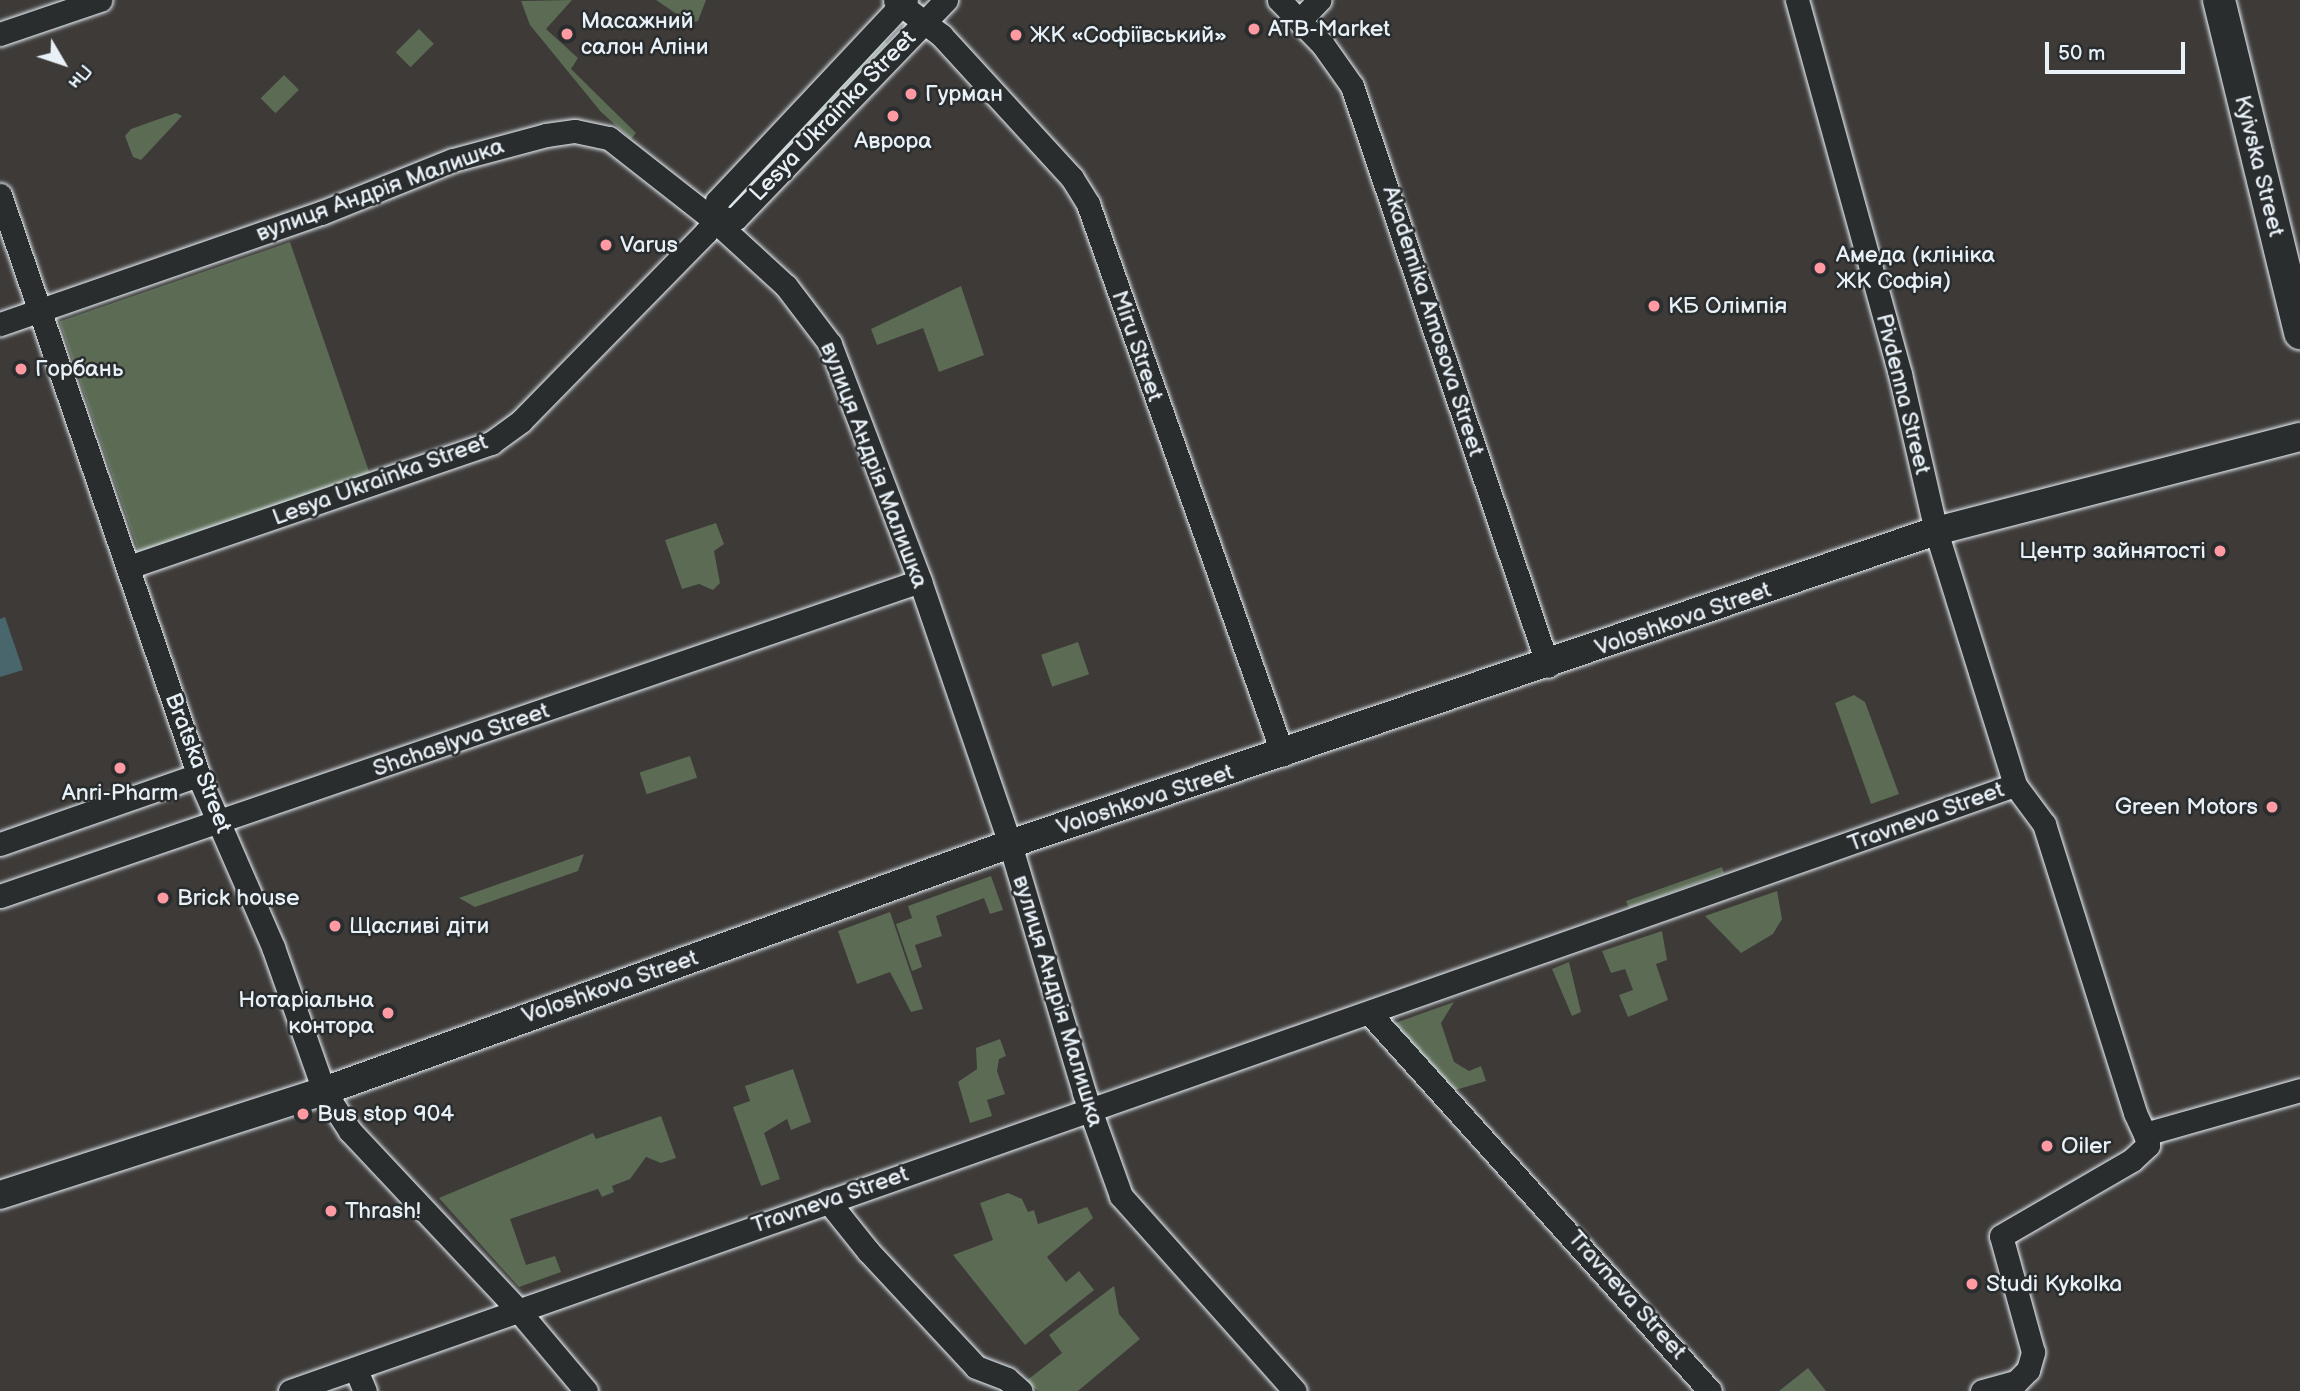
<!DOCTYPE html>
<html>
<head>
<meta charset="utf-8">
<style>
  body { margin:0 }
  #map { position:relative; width:2300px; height:1391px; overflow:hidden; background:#3d3a38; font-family:"Balsamiq Sans",sans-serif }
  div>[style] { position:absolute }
  .green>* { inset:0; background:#5b6b54; transform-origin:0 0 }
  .water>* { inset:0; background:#48666b }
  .roads { filter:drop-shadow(0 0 2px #e8f1f8) drop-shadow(0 0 2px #e8f1f8) }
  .minor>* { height:23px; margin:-11.5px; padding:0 11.5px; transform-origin:11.5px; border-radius:11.5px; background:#2a2d2e }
  .tertiary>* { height:28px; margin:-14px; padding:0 14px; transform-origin:14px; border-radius:14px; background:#2a2d2e }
  .secondary>* { height:32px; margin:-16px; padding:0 16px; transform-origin:16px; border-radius:16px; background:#2a2d2e }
  .dots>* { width:19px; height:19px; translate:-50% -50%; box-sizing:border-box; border:4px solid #2a2d2e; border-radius:50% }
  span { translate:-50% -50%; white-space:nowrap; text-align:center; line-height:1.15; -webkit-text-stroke:5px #2a2d2e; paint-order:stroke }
  .poi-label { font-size:23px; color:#e8f1f8 }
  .left { translate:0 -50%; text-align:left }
  .right { translate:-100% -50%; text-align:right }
  .street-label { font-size:23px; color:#e8f1f8 }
  .north { position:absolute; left:28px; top:28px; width:70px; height:70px; -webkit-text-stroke:5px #2a2d2e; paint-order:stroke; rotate:129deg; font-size:19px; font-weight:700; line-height:28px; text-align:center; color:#e8f1f8 }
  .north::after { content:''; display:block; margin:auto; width:24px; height:32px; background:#e8f1f8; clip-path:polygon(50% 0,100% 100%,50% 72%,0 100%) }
  .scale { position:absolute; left:2045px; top:42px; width:140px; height:32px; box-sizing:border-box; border:4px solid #e8f1f8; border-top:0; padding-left:9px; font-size:21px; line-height:24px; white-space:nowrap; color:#e8f1f8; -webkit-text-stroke:5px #2a2d2e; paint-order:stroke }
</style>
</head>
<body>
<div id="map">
  <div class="green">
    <div style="clip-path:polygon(572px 0,546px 29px,578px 58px,571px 69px,636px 133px,631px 139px,601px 112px,530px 25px,521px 1px)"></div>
    <div style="clip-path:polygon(656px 0,706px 0,698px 21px,690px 23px)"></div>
    <div style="left:419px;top:29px;width:21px;height:33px;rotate:45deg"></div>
    <div style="clip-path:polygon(880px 37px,887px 44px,728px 210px,726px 204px)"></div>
    <div style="left:284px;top:75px;width:21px;height:33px;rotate:45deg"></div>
    <div style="clip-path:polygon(176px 113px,182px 116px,141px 160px,133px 157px,125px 136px,131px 129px)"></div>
    <div style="left:290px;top:242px;width:249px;height:244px;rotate:71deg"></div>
    <div style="clip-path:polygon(961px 286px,984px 355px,939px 372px,923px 328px,877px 345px,871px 329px)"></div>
    <div style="clip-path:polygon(716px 523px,724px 544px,714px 551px,720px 583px,713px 590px,699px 584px,682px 589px,665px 540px)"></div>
    <div style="left:1078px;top:642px;width:34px;height:39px;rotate:71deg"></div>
    <div style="clip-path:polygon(1854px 695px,1865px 702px,1899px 794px,1871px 804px,1835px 703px)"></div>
    <div style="left:690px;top:756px;width:23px;height:53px;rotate:72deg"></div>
    <div style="clip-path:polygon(584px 854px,578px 871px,475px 907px,459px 898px)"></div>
    <div style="clip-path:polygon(1722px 867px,1724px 873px,1629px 908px,1626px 901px)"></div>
    <div style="clip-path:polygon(991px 876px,1003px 910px,990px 914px,984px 898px,936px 916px,942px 936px,915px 945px,922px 967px,912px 971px,896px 924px,912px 918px,908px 906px)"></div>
    <div style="clip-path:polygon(1777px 891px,1782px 919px,1773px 934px,1741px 953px,1705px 916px)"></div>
    <div style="clip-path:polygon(890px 912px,923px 1009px,911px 1012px,890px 972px,857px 984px,838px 931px)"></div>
    <div style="clip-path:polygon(1662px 931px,1667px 960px,1656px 964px,1668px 1000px,1628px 1017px,1619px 995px,1633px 990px,1625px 969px,1611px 973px,1602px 951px)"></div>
    <div style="clip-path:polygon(1569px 962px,1581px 1012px,1572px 1016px,1552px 969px)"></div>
    <div style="clip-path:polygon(1454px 1002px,1441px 1023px,1454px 1062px,1469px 1071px,1481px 1066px,1486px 1081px,1455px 1090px,1395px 1023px)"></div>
    <div style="clip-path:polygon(1000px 1039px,1006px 1056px,999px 1059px,997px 1071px,1005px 1094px,987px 1100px,992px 1116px,970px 1123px,958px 1082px,977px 1069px,976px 1048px)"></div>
    <div style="clip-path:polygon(793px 1069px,811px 1122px,791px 1130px,787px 1119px,764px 1133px,780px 1179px,761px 1186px,733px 1107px,750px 1101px,745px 1086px)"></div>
    <div style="clip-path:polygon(661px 1116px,676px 1158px,661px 1163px,646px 1157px,630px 1179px,612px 1186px,614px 1192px,602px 1197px,598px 1189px,510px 1219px,526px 1265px,555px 1256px,561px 1272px,519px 1287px,439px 1198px,593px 1133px,596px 1139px)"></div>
    <div style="clip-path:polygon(1008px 1193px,1022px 1199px,1028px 1212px,1034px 1210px,1038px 1224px,1087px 1207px,1093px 1218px,1047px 1257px,1066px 1282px,1079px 1271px,1094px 1290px,1025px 1345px,953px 1255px,993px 1240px,980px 1203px)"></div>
    <div style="clip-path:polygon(1114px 1286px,1119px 1314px,1140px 1339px,1078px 1391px,1038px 1391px,1026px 1381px,1062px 1353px,1049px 1335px)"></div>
    <div style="clip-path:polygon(1808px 1368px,1826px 1391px,1779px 1391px)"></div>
  </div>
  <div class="water">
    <div style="clip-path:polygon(5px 617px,23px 670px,0 677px,0 619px)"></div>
  </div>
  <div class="roads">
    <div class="minor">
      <div style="left:895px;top:0;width:58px;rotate:37.3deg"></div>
      <div style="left:941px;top:35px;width:194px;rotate:47.5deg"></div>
      <div style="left:1072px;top:178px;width:31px;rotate:58deg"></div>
      <div style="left:1088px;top:204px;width:584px;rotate:70.51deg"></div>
      <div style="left:1279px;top:0;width:63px;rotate:45.6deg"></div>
      <div style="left:1323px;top:45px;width:50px;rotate:54.7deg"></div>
      <div style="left:1352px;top:86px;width:612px;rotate:71.33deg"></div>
      <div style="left:1797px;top:0;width:388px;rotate:74.6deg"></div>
      <div style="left:1900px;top:374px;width:161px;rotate:77.1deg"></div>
      <div style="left:1936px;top:531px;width:266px;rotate:72.7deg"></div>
      <div style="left:2015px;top:785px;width:49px;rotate:53.4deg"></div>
      <div style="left:2044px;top:824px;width:303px;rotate:72.5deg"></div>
      <div style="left:2135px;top:1113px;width:23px;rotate:65deg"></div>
      <div style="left:2145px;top:1134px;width:161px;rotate:-15.8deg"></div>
      <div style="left:1300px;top:20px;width:28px;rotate:-46deg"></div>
      <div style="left:0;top:34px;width:106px;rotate:-18.8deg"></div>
      <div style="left:0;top:195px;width:620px;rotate:71.1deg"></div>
      <div style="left:201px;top:782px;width:180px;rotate:66.4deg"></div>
      <div style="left:273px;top:947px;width:153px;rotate:70.5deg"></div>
      <div style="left:324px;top:1091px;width:48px;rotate:57deg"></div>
      <div style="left:350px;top:1131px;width:244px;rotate:46.8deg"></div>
      <div style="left:517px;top:1309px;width:107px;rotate:49.9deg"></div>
      <div style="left:715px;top:221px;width:21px;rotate:-8deg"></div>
      <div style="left:736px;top:218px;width:303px;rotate:-46.1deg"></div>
      <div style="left:0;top:324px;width:340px;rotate:-19.1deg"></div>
      <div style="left:321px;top:213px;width:142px;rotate:-21.9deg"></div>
      <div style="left:453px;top:160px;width:96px;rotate:-15deg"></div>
      <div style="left:546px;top:135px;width:29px;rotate:-8deg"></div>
      <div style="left:575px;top:131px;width:35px;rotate:12deg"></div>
      <div style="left:609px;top:138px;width:135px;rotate:38.1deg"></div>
      <div style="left:715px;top:221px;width:96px;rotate:42.5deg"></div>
      <div style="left:786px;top:286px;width:73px;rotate:52.8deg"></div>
      <div style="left:830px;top:344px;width:254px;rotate:69.2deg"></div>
      <div style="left:920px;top:581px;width:278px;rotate:71.1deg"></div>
      <div style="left:1010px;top:844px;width:260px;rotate:73.4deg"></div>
      <div style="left:1084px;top:1093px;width:109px;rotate:70.2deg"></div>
      <div style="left:1121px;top:1196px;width:261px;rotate:48.3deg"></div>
      <div style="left:129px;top:567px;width:383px;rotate:-18.9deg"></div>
      <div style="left:491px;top:443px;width:37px;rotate:-36deg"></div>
      <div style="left:521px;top:421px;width:264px;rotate:-45.6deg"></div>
      <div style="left:706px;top:232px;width:14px;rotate:-51deg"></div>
      <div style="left:715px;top:221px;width:20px;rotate:-84deg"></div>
      <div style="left:717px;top:201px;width:276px;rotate:-46.8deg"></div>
      <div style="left:0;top:844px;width:210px;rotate:-19.2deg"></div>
      <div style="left:0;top:896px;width:972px;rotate:-18.9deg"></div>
      <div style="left:1371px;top:1015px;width:506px;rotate:47.96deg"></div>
      <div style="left:828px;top:1201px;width:64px;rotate:51.3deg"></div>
      <div style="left:868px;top:1251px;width:158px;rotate:47deg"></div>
      <div style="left:976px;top:1367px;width:33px;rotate:21deg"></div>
      <div style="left:1007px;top:1379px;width:18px;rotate:41deg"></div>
      <div style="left:356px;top:1370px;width:23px;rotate:67deg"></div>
      <div style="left:290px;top:1391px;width:1828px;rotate:-19.36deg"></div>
      <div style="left:1982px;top:1391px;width:35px;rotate:-15deg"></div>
      <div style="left:2016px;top:1382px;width:17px;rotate:-45deg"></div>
      <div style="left:2028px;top:1370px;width:19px;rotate:-74deg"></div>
      <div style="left:2033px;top:1352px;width:120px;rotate:-105.4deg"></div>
      <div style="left:2001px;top:1236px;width:151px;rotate:-30.1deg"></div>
      <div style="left:2132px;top:1160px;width:22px;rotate:-43deg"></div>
      <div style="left:2148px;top:1145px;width:11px;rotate:-105deg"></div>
    </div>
    <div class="tertiary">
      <div style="left:0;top:1195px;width:340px;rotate:-17.8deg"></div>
      <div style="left:324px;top:1091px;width:729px;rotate:-19.8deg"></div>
      <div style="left:1010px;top:844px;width:977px;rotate:-18.68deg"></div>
      <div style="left:1936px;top:531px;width:376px;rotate:-14.5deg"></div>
    </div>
    <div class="secondary">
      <div style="left:2219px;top:0;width:343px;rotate:76.3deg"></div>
    </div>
  </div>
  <div class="dots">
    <div style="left:1254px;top:29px;background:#ff9aa2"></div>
    <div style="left:567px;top:34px;background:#ff9aa2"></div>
    <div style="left:1016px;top:35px;background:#ff9aa2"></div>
    <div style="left:911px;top:94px;background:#ff9aa2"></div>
    <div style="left:893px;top:116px;background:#ff9aa2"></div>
    <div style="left:606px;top:245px;background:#ff9aa2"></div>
    <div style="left:1820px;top:268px;background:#ff9aa2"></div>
    <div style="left:1654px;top:306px;background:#ff9aa2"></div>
    <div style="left:21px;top:369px;background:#ff9aa2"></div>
    <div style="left:2220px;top:551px;background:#ff9aa2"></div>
    <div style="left:120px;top:768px;background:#ff9aa2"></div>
    <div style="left:2272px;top:807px;background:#ff9aa2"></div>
    <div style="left:163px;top:898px;background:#ff9aa2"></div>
    <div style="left:335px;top:926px;background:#ff9aa2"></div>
    <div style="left:388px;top:1013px;background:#ff9aa2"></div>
    <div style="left:303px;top:1114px;background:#ff9aa2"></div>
    <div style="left:2047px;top:1146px;background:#ff9aa2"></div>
    <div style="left:331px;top:1211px;background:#ff9aa2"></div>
    <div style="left:1972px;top:1284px;background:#ff9aa2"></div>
  </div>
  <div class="poi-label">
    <span class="left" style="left:581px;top:34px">Масажний<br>салон Аліни</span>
    <span class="left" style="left:1268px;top:29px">ATB-Market</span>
    <span class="left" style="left:1030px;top:35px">ЖК «Софіївський»</span>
    <span class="left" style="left:925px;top:94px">Гурман</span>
    <span style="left:893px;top:141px">Аврора</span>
    <span class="left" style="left:620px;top:245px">Varus</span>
    <span class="left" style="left:1836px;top:268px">Амеда (клініка<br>ЖК Софія)</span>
    <span class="left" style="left:1668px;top:306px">КБ Олімпія</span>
    <span class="left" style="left:35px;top:369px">Горбань</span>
    <span class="right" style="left:2206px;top:551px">Центр зайнятості</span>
    <span style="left:120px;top:793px">Anri-Pharm</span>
    <span class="right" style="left:2258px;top:807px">Green Motors</span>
    <span class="left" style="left:177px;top:898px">Brick house</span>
    <span class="left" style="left:349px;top:926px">Щасливі діти</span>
    <span class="right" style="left:374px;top:1013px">Нотаріальна<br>контора</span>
    <span class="left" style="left:317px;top:1114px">Bus stop 904</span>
    <span class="left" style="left:2061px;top:1146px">Oiler</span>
    <span class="left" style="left:345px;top:1211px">Thrash!</span>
    <span class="left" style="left:1986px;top:1284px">Studi Kykolka</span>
  </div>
  <div class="street-label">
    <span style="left:833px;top:116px;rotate:-46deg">Lesya Ukrainka Street</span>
    <span style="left:2259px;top:166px;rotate:76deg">Kyivska Street</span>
    <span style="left:380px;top:190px;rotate:-20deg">вулиця Андрія Малишка</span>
    <span style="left:1433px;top:321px;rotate:72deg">Akademika Amosova Street</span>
    <span style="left:1137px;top:346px;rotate:71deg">Miru Street</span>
    <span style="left:1903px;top:394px;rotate:76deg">Pivdenna Street</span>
    <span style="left:874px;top:465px;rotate:69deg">вулиця Андрія Малишка</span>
    <span style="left:380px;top:480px;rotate:-20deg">Lesya Ukrainka Street</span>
    <span style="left:1683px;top:619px;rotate:-19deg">Voloshkova Street</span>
    <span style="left:461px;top:740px;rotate:-19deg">Shchaslyva Street</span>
    <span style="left:198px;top:763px;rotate:69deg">Bratska Street</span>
    <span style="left:1145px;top:800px;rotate:-18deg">Voloshkova Street</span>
    <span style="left:1926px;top:817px;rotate:-20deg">Travneva Street</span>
    <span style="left:610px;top:987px;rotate:-19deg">Voloshkova Street</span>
    <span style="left:1058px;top:1001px;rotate:73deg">вулиця Андрія Малишка</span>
    <span style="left:830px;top:1200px;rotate:-19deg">Travneva Street</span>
    <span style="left:1627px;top:1295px;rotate:48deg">Travneva Street</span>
  </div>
  <div class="north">Пн</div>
  <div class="scale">50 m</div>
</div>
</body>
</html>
